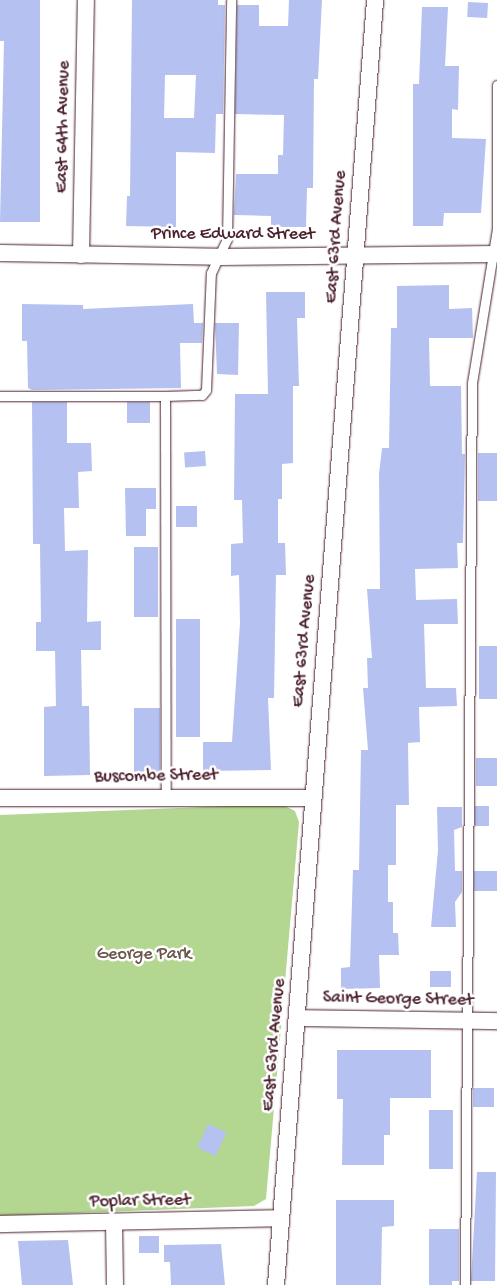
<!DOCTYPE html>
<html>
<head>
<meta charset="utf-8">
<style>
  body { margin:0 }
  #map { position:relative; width:497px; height:1285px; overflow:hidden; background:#fff; font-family:"Gochi Hand",sans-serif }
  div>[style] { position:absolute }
  .green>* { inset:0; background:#b3d691 }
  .building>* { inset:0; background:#b5c1f1; transform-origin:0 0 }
  .roads { filter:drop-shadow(0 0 1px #4a1f2b) drop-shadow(0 0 1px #4a1f2b) }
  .lane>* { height:9px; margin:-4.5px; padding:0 4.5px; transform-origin:4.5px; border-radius:4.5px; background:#fff }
  .street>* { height:16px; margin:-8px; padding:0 8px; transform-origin:8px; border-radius:8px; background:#fff }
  span { translate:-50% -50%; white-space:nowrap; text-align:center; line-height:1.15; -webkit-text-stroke:5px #fff; paint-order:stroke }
  .street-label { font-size:18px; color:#4a1f2b }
  .park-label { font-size:18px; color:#6a564a }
</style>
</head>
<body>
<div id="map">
  <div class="green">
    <div style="clip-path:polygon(281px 804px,295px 811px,299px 822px,266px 1199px,254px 1206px,0 1216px,0 815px)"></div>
  </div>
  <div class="building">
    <div style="clip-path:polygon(0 0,40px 0,40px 222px,0 222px,4px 41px,0 41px)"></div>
    <div style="clip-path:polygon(evenodd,132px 0,218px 0,218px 5px,225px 5px,223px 114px,216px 114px,215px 153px,176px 152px,176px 227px,126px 226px,127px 196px,130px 196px,132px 0,165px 75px,196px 75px,194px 118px,164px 118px,165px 75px)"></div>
    <div style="clip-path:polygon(289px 0,322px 0,318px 79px,314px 79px,313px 188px,307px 188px,306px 227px,271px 227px,271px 216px,234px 215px,236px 174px,278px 174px,278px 155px,283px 155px,284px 115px,235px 114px,237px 5px,259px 5px,259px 26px,288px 26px)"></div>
    <div style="left:468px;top:2px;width:20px;height:15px;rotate:3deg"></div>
    <div style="clip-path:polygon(422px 7px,448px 7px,445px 66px,459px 66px,458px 110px,452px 109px,452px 138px,486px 139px,481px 213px,444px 213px,443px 226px,413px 226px,413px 84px,419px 84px)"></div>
    <div style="clip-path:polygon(449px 285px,449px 309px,472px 308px,473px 338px,429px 338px,430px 386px,461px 386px,462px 454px,465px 454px,463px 543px,457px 543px,458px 568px,415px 569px,416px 600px,457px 599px,458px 624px,424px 624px,426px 688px,456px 688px,457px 706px,419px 707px,420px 742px,408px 743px,409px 805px,396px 805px,396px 865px,388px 865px,388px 902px,393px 902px,393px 933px,398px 933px,399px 955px,379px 955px,380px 988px,341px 989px,341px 968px,350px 967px,353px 870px,359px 870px,361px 750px,368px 750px,363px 688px,368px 688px,367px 658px,372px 658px,367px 589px,380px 589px,379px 474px,382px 448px,389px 448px,391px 328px,397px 328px,397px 286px)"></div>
    <div style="clip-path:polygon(266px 292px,305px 292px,305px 318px,297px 318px,299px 386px,293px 386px,293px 463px,282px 464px,282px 499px,278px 499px,278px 543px,285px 543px,286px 575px,276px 575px,274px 698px,268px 698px,271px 770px,203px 771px,203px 742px,232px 742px,240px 623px,239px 575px,231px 576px,231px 544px,243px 543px,242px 500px,234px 500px,235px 394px,268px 394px)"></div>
    <div style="clip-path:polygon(22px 304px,83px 305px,83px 309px,193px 304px,194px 323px,203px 323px,202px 343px,180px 343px,181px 388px,32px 390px,28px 388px,27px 341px,22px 341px)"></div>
    <div style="clip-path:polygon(215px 323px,239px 323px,238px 375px,217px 374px)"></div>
    <div style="clip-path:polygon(32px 402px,67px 402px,67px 443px,91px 443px,92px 471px,78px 472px,79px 508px,64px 508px,65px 551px,88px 550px,87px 622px,101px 621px,101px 650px,81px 650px,82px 706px,89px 706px,90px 775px,44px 776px,44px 707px,56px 706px,55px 651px,36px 651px,36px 622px,41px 622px,40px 544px,33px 544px)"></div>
    <div style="left:150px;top:402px;width:21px;height:23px;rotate:90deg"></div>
    <div style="left:205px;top:451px;width:15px;height:21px;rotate:86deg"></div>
    <div style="left:497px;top:453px;width:48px;height:19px;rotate:90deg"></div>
    <div style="clip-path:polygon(125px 488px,156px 488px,156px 509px,146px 509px,146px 536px,126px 536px)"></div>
    <div style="left:176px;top:506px;width:21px;height:21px"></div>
    <div style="left:134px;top:547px;width:24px;height:70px"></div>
    <div style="left:176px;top:619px;width:24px;height:118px"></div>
    <div style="left:479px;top:646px;width:18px;height:53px"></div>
    <div style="left:134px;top:708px;width:26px;height:67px"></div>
    <div style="left:497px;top:758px;width:28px;height:21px;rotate:90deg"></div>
    <div style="left:475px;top:806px;width:14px;height:20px"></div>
    <div style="clip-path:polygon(437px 807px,462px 807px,462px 827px,454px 830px,455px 871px,462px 871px,462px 892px,455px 902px,456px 927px,431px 927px,438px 850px)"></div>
    <div style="left:474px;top:871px;width:23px;height:20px"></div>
    <div style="left:430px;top:971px;width:21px;height:16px"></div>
    <div style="clip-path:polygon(337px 1050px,431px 1050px,431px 1098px,390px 1098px,390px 1135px,384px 1135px,384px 1165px,342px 1165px,343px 1099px,337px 1099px)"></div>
    <div style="left:473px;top:1088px;width:21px;height:19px"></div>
    <div style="left:429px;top:1110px;width:24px;height:59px"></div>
    <div style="left:208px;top:1124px;width:20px;height:26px;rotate:24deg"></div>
    <div style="clip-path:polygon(477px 1172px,496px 1172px,495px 1281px,471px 1281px)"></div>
    <div style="clip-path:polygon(336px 1200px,394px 1200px,394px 1226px,382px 1227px,381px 1285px,336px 1285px)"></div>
    <div style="clip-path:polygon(429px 1229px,459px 1229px,459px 1281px,452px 1281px,452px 1285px,429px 1285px)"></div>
    <div style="left:139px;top:1236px;width:20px;height:17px"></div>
    <div style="clip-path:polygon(68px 1240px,73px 1285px,22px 1285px,18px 1241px)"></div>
    <div style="clip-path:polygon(221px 1244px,225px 1285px,171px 1285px,170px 1262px,164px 1262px,164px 1245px)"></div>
  </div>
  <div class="roads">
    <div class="lane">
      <div style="left:0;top:396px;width:165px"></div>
      <div style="left:165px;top:396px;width:37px;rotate:-2deg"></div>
      <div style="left:202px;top:395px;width:6px;rotate:-51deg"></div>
      <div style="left:206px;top:390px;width:117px;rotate:-87.6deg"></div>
      <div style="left:211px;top:273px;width:38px;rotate:-65deg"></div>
      <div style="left:227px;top:239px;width:239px;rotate:-89deg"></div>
      <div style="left:165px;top:396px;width:401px;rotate:89.9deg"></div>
      <div style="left:465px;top:1285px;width:902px;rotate:-89.56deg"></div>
      <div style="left:472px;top:383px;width:156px;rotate:-80.8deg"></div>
      <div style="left:497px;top:229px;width:144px;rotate:-90deg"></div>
    </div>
    <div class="street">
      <div style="left:0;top:253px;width:219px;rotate:1deg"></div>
      <div style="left:219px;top:257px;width:278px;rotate:-0.6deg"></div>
      <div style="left:81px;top:255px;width:255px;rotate:-88.9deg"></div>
      <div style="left:0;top:798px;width:313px"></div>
      <div style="left:297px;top:1018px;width:200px;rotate:0.9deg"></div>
      <div style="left:114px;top:1222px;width:63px;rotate:89.1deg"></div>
      <div style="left:0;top:1224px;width:281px;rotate:-1.2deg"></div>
      <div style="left:276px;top:1285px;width:1289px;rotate:-85.59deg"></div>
    </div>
  </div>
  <div class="street-label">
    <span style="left:64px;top:127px;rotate:-89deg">East 64th Avenue</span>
    <span style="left:233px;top:235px">Prince Edward Street</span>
    <span style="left:337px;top:237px;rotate:-86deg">East 63rd Avenue</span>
    <span style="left:305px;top:641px;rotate:-85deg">East 63rd Avenue</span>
    <span style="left:156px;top:777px;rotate:-1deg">Buscombe Street</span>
    <span style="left:398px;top:1000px;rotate:1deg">Saint George Street</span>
    <span style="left:275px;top:1045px;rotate:-85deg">East 63rd Avenue</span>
    <span style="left:140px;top:1202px;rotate:-1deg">Poplar Street</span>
  </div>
  <div class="park-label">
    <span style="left:144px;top:955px">George Park</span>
  </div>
</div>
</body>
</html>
